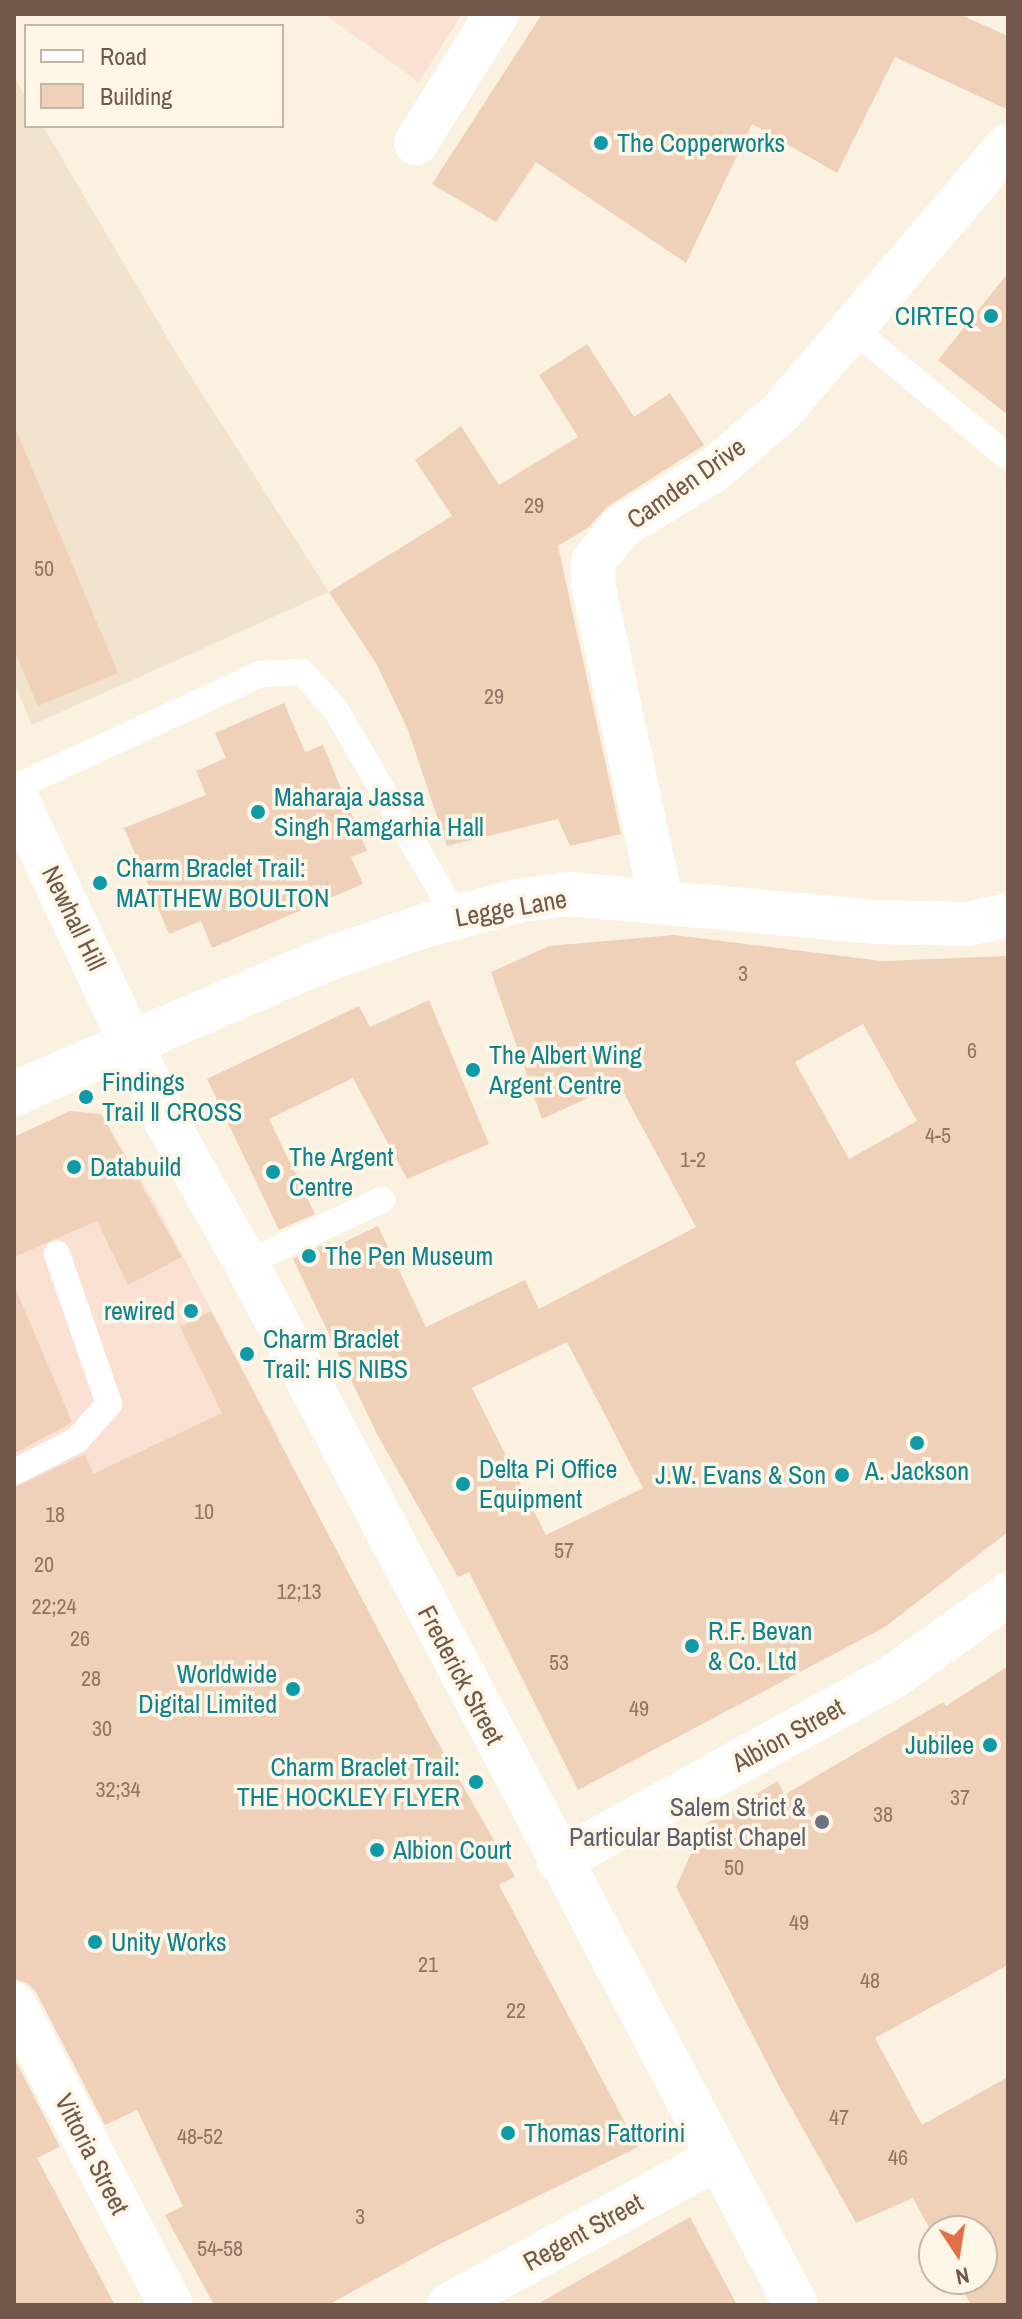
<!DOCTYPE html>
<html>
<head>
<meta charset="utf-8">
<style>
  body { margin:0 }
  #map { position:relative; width:1022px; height:2319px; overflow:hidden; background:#fbf1e1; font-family:"Archivo Narrow",sans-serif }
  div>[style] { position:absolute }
  .residential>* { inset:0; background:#f2e3cf }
  .commercial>* { inset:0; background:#fbe1d4 }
  .building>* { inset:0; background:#efd0b9 }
  .service>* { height:26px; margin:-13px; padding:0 13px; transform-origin:13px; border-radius:13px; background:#fff }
  .minor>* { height:44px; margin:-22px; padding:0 22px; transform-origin:22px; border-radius:22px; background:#fff }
  .tertiary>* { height:44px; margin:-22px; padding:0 22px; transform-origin:22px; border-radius:22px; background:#fff }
  .dots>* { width:22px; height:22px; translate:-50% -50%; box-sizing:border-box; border:4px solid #fef6e6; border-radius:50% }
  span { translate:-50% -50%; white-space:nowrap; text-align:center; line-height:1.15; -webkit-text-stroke:7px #fef6e6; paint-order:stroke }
  .number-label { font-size:22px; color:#907665 }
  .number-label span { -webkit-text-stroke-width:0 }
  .culture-label { font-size:26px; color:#0d838f }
  .left { translate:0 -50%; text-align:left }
  .right { translate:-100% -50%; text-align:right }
  .street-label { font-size:26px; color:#715849 }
  .worship-label { font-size:26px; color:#5b616d }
  .frame { position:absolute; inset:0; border:16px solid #715849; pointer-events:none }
  .legend { position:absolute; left:24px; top:24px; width:260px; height:104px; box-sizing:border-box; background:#fef6e6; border:2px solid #c6b7a7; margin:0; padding:10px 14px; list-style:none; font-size:24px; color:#715849 }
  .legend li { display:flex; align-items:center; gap:16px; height:40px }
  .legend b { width:40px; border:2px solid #c6b7a7 }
  .north { position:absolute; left:918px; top:2215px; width:80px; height:80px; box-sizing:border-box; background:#fef6e6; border:2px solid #c6b7a7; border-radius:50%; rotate:168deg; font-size:22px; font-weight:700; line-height:32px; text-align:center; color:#715849 }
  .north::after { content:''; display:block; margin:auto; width:28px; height:36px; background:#e16f49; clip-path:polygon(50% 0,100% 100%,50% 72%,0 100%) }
</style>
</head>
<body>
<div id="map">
  <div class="residential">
    <div style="clip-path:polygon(14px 77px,26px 98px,26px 126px,43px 126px,181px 361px,329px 592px,32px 725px,14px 683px)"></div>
  </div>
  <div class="commercial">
    <div style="clip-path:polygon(324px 14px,462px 14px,419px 82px)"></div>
    <div style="clip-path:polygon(70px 1111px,101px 1114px,152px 1198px,278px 1436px,14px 1558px,14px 1137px)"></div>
  </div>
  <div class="building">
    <div style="clip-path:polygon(542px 14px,959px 14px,1008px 36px,1008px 110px,895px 57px,837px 173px,752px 124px,686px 263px,536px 162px,496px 222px,432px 184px)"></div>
    <div style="clip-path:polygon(1008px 273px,1008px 415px,938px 360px)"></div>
    <div style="clip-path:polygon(587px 344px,634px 417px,670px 393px,704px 445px,607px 507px,589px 527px,558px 546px,621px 834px,570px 846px,558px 819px,447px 846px,408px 730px,376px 663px,329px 592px,452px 516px,415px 460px,461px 426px,499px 485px,578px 437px,539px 375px)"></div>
    <div style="clip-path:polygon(14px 425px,118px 673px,38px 706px,14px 650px)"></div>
    <div style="clip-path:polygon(284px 703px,305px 752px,323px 745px,367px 851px,351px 857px,363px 884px,212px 948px,201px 921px,169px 934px,124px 828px,206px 795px,196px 771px,226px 758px,215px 733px)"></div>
    <div style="clip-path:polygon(evenodd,674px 935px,882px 961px,1008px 956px,1008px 1532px,885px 1627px,578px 1790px,469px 1572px,458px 1577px,377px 1434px,293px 1259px,329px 1242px,331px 1248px,378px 1226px,426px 1327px,525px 1280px,539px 1309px,696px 1227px,619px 1084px,542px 1119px,491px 972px,549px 946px,674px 935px,863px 1024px,917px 1121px,849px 1159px,795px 1062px,863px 1024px,674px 935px,567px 1342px,643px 1488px,546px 1535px,472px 1388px,567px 1342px)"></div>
    <div style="clip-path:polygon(429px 1000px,489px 1144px,407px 1179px,353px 1078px,269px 1119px,315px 1214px,279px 1230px,207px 1079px,359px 1006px,370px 1027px)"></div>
    <div style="clip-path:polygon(70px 1111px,101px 1114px,182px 1257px,128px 1285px,97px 1221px,14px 1257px,14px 1137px)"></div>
    <div style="clip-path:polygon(14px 1285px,72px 1422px,14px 1454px)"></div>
    <div style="clip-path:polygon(211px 1311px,431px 1730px,515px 1877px,499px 1885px,638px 2147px,438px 2245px,328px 2305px,214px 2305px,165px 2215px,183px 2206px,137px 2110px,105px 2125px,36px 1992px,27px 1983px,14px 1979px,14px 1488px,85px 1454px,93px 1474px,222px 1413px,180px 1327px)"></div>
    <div style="clip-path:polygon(1008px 1666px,1008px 1965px,875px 2038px,922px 2125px,1008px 2077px,1008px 2305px,971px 2305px,957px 2279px,982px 2279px,982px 2231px,934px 2231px,934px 2237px,913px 2198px,856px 2223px,780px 2088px,676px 1887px,704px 1825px,778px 1781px,784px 1795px,943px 1702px,946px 1706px)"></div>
    <div style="clip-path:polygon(14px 2058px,60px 2147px,37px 2158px,115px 2305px,14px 2305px)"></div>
    <div style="clip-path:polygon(690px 2217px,737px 2305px,536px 2305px)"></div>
  </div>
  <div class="service">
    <div style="left:853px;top:329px;width:201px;rotate:39.6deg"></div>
    <div style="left:14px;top:788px;width:272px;rotate:-24.8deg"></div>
    <div style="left:261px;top:674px;width:41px;rotate:-2.8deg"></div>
    <div style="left:302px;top:672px;width:51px;rotate:48.2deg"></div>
    <div style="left:336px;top:710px;width:239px;rotate:59.9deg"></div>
    <div style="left:246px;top:1263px;width:150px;rotate:-24.9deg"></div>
    <div style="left:14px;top:1472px;width:71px;rotate:-26.9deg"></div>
    <div style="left:77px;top:1440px;width:48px;rotate:-48.4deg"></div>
    <div style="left:109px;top:1404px;width:159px;rotate:-109.1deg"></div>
  </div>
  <div class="minor">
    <div style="left:416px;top:143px;width:152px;rotate:-57.9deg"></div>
    <div style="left:14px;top:793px;width:276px;rotate:64.9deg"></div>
    <div style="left:131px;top:1043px;width:208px;rotate:-23.2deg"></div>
    <div style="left:322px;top:961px;width:111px;rotate:-18.9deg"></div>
    <div style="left:427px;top:925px;width:93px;rotate:-14.9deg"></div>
    <div style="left:517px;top:901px;width:52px;rotate:-7.7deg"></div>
    <div style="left:569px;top:894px;width:307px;rotate:5.2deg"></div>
    <div style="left:875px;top:922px;width:93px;rotate:1.2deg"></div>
    <div style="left:968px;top:924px;width:41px;rotate:-12.7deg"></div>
    <div style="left:661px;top:901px;width:324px;rotate:-102.1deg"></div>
    <div style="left:593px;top:584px;width:23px;rotate:-88deg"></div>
    <div style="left:594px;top:561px;width:42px;rotate:-51.8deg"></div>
    <div style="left:620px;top:528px;width:110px;rotate:-31.7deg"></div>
    <div style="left:714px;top:470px;width:89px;rotate:-40.9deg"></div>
    <div style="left:781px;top:412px;width:350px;rotate:-49.6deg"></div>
    <div style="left:559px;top:1861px;width:379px;rotate:-28.9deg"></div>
    <div style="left:891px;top:1678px;width:143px;rotate:-35.4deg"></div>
    <div style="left:14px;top:2004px;width:339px;rotate:62.5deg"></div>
    <div style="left:449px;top:2305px;width:306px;rotate:-28.7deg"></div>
  </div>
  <div class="tertiary">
    <div style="left:14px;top:1094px;width:128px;rotate:-23.6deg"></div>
    <div style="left:131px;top:1043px;width:85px;rotate:65.8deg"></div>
    <div style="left:166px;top:1121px;width:163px;rotate:60.6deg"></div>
    <div style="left:246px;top:1263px;width:1178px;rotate:62.17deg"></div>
  </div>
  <div class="dots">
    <div style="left:601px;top:143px;background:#0f9aa8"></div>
    <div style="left:991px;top:316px;background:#0f9aa8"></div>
    <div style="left:258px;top:812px;background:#0f9aa8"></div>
    <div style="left:100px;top:883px;background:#0f9aa8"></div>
    <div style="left:473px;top:1070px;background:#0f9aa8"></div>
    <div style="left:86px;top:1097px;background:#0f9aa8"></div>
    <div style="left:74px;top:1167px;background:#0f9aa8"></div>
    <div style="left:273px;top:1172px;background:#0f9aa8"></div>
    <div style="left:309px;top:1256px;background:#0f9aa8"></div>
    <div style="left:191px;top:1311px;background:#0f9aa8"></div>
    <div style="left:247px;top:1354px;background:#0f9aa8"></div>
    <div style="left:917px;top:1443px;background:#0f9aa8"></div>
    <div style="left:842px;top:1475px;background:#0f9aa8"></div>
    <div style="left:463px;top:1484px;background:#0f9aa8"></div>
    <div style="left:692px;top:1646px;background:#0f9aa8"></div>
    <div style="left:293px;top:1689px;background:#0f9aa8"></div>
    <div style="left:990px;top:1745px;background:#0f9aa8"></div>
    <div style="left:476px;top:1782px;background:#0f9aa8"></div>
    <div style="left:822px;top:1822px;background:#6b7280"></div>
    <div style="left:377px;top:1850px;background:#0f9aa8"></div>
    <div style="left:95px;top:1942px;background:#0f9aa8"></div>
    <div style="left:508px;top:2133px;background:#0f9aa8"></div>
  </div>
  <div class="number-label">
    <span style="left:534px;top:506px">29</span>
    <span style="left:44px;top:569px">50</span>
    <span style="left:494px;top:697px">29</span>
    <span style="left:743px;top:974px">3</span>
    <span style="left:972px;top:1051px">6</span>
    <span style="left:938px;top:1136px">4-5</span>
    <span style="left:693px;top:1160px">1-2</span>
    <span style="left:204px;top:1512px">10</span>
    <span style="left:55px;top:1515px">18</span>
    <span style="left:564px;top:1551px">57</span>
    <span style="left:44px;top:1565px">20</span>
    <span style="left:299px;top:1592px">12;13</span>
    <span style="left:54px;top:1607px">22;24</span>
    <span style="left:80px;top:1639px">26</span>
    <span style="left:559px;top:1663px">53</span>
    <span style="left:91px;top:1679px">28</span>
    <span style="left:639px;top:1709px">49</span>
    <span style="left:102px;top:1729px">30</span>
    <span style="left:118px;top:1790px">32;34</span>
    <span style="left:960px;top:1798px">37</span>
    <span style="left:883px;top:1815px">38</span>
    <span style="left:734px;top:1868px">50</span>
    <span style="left:799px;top:1923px">49</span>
    <span style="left:428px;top:1965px">21</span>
    <span style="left:870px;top:1981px">48</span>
    <span style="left:516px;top:2011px">22</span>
    <span style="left:839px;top:2118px">47</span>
    <span style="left:200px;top:2137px">48-52</span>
    <span style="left:898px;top:2158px">46</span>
    <span style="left:360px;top:2217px">3</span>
    <span style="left:220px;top:2249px">54-58</span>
  </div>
  <div class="culture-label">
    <span class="left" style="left:617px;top:143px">The Copperworks</span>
    <span class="right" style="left:975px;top:316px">CIRTEQ</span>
    <span class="left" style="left:274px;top:812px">Maharaja Jassa<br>Singh Ramgarhia Hall</span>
    <span class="left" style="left:116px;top:883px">Charm Braclet Trail:<br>MATTHEW BOULTON</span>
    <span class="left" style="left:489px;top:1070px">The Albert Wing<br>Argent Centre</span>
    <span class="left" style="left:102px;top:1097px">Findings<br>Trail ‖ CROSS</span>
    <span class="left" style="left:289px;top:1172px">The Argent<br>Centre</span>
    <span class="left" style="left:90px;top:1167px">Databuild</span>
    <span class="left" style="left:325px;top:1256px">The Pen Museum</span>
    <span class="right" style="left:175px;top:1311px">rewired</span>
    <span class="left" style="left:263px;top:1354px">Charm Braclet<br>Trail: HIS NIBS</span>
    <span class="left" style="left:479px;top:1484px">Delta Pi Office<br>Equipment</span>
    <span style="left:917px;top:1471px">A. Jackson</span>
    <span class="right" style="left:826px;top:1475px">J.W. Evans &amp; Son</span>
    <span class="left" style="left:708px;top:1646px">R.F. Bevan<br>&amp; Co. Ltd</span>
    <span class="right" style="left:277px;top:1689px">Worldwide<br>Digital Limited</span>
    <span class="right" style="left:974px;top:1745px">Jubilee</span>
    <span class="right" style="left:460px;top:1782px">Charm Braclet Trail:<br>THE HOCKLEY FLYER</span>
    <span class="left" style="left:393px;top:1850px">Albion Court</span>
    <span class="left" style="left:111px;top:1942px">Unity Works</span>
    <span class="left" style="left:524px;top:2133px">Thomas Fattorini</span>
  </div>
  <div class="street-label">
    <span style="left:686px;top:483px;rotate:-35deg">Camden Drive</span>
    <span style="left:511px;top:908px;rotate:-10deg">Legge Lane</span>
    <span style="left:74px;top:918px;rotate:64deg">Newhall Hill</span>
    <span style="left:461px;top:1675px;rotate:62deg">Frederick Street</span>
    <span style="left:788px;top:1735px;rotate:-29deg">Albion Street</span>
    <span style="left:92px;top:2154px;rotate:63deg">Vittoria Street</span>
    <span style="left:583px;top:2232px;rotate:-29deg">Regent Street</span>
  </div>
  <div class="worship-label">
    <span class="right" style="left:806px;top:1822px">Salem Strict &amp;<br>Particular Baptist Chapel</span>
  </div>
  <div class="frame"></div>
  <ul class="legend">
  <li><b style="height:10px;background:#fff"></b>Road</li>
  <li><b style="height:22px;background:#efd0b9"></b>Building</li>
  </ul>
  <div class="north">N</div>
</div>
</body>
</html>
